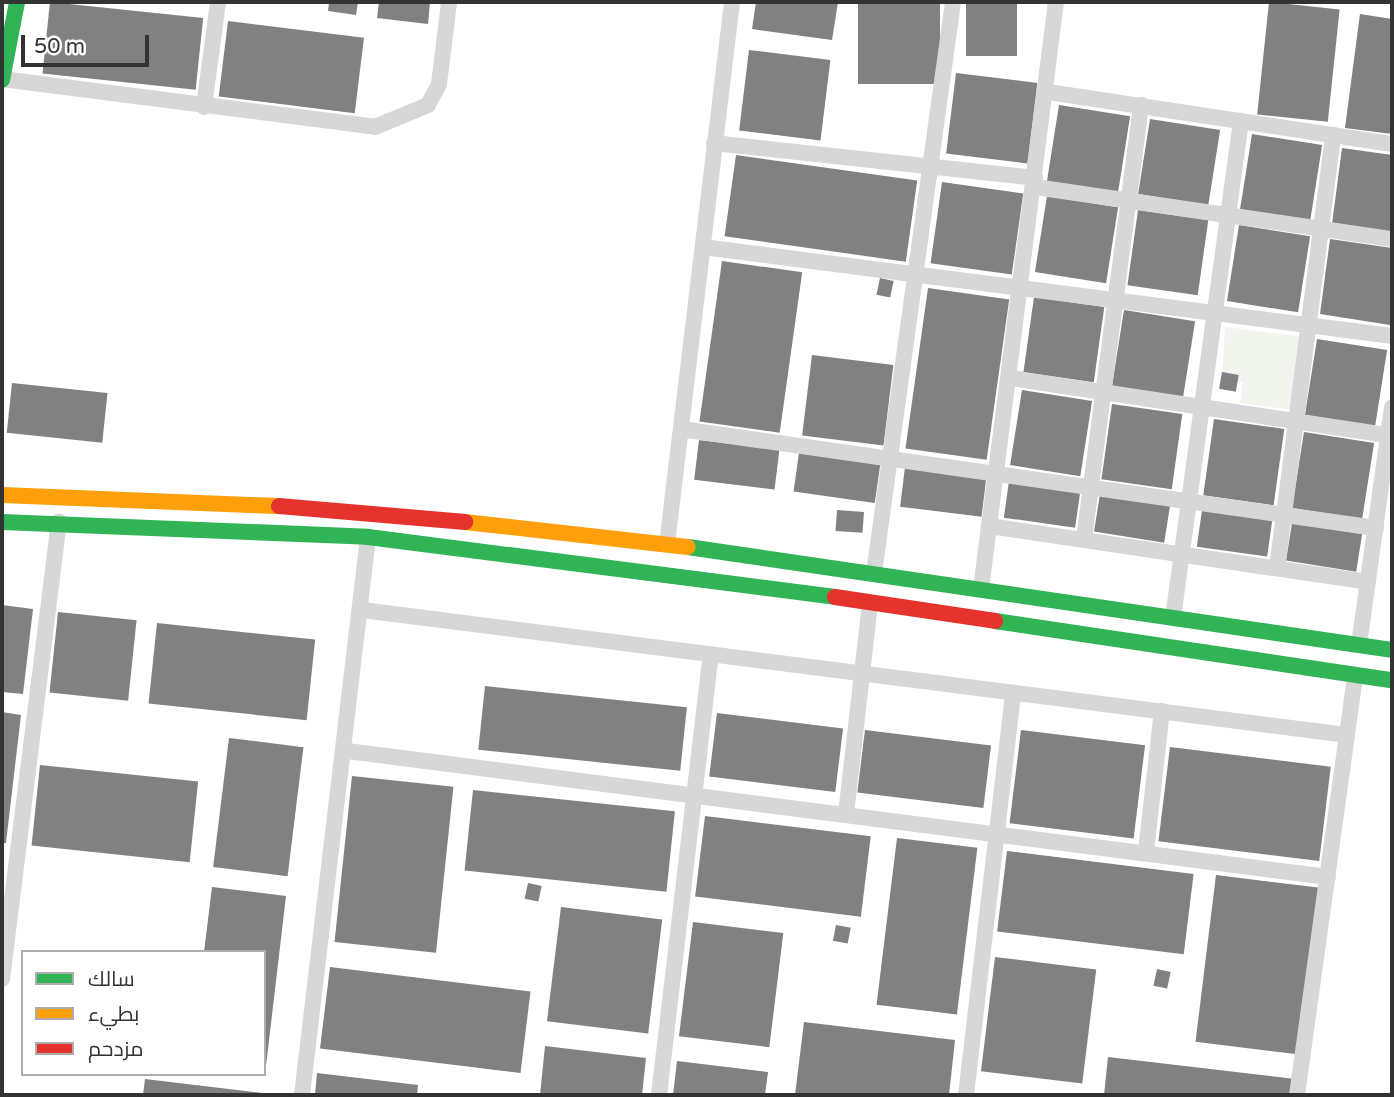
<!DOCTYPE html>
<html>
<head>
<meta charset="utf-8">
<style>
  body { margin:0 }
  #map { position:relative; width:1394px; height:1097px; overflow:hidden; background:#fff; font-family:"Varela Round",Cairo,sans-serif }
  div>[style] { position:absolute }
  .green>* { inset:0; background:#f1f5ed }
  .building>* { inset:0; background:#818181; transform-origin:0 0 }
  .street>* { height:16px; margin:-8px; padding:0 8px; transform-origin:8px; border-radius:8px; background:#d7d7d7 }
  .fast>* { height:16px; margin:-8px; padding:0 8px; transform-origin:8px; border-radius:8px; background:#30b455 }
  .slow>* { height:16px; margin:-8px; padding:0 8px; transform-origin:8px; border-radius:8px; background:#ff9f0a }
  .jam>* { height:16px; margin:-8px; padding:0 8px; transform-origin:8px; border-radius:8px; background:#e5322d }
  span { translate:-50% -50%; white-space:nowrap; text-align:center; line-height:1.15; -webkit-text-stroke:7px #fff; paint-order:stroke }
  .frame { position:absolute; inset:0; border:4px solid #333; pointer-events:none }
  .legend { position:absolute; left:21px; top:950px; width:245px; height:126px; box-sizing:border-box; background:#fff; border:2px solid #adadad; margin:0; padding:9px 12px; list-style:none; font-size:21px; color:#333 }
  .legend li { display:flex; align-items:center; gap:14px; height:35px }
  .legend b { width:35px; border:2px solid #adadad }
  .scale { position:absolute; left:21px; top:35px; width:128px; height:32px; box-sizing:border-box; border:4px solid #333; border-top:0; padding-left:9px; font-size:21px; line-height:24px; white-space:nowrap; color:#333; -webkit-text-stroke:5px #fff; paint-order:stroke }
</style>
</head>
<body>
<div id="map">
  <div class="green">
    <div style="clip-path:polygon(1225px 327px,1303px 337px,1294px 410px,1240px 403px,1243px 382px,1222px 380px)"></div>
  </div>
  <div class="building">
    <div style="left:50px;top:2px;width:154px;height:72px;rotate:6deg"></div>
    <div style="clip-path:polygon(329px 2px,358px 2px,356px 15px,328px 11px)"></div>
    <div style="clip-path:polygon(379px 2px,430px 2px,428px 24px,377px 18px)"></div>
    <div style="clip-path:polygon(756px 2px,838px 2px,832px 40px,752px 29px)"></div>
    <div style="left:858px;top:2px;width:82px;height:82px"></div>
    <div style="left:966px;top:2px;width:51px;height:54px"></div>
    <div style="left:1269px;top:2px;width:71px;height:113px;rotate:6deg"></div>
    <div style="clip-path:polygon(1360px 14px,1392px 19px,1392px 134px,1345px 128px)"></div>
    <div style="left:228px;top:21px;width:137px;height:76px;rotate:7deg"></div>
    <div style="left:749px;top:50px;width:82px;height:81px;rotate:7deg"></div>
    <div style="left:956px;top:73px;width:82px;height:81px;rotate:7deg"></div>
    <div style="left:1059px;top:105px;width:72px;height:77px;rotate:9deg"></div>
    <div style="left:1150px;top:119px;width:71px;height:76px;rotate:9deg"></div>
    <div style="left:1252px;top:134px;width:71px;height:77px;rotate:9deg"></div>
    <div style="clip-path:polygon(1342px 148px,1392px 155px,1392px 233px,1332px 224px)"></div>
    <div style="left:736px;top:155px;width:183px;height:82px;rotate:8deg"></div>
    <div style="left:942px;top:182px;width:82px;height:82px;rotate:8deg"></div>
    <div style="left:1047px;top:196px;width:72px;height:77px;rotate:9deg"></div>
    <div style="left:1138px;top:210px;width:71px;height:76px;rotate:8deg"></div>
    <div style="left:1239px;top:225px;width:72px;height:77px;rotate:9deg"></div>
    <div style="clip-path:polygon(1330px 239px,1392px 248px,1390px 325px,1320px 314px)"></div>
    <div style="left:722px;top:261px;width:81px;height:162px;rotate:8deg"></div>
    <div style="left:880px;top:278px;width:14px;height:17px;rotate:12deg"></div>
    <div style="left:928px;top:288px;width:82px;height:162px;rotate:8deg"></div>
    <div style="left:1034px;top:297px;width:71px;height:76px;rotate:8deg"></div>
    <div style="left:1124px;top:310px;width:72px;height:77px;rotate:9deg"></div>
    <div style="left:1317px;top:339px;width:71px;height:77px;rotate:9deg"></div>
    <div style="left:812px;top:355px;width:82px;height:81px;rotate:7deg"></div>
    <div style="left:1222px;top:372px;width:17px;height:17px;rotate:10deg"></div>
    <div style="left:12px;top:383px;width:96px;height:50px;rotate:6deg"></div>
    <div style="left:1022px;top:390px;width:71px;height:76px;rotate:9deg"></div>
    <div style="left:1112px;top:404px;width:71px;height:76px;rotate:8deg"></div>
    <div style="left:1214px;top:419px;width:71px;height:77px;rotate:8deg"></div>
    <div style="left:1304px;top:432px;width:71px;height:77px;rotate:9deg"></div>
    <div style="left:699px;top:440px;width:81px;height:40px;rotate:7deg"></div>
    <div style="left:799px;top:453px;width:82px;height:39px;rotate:8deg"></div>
    <div style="left:905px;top:467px;width:82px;height:40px;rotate:7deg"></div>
    <div style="left:1009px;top:481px;width:72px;height:37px;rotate:8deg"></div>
    <div style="left:1100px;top:494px;width:71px;height:38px;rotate:9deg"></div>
    <div style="left:837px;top:510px;width:27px;height:21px;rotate:4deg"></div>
    <div style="left:1202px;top:510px;width:71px;height:37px;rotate:8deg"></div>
    <div style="left:1292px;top:523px;width:71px;height:38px;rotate:9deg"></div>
    <div style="clip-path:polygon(2px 605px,33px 609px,23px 694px,2px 692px)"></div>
    <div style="left:58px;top:612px;width:79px;height:81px;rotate:6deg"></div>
    <div style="left:157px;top:623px;width:159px;height:81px;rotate:6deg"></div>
    <div style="left:485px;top:686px;width:203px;height:64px;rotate:6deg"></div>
    <div style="clip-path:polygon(2px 712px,21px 715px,6px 843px,2px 843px)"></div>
    <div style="left:717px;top:713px;width:127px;height:64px;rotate:7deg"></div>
    <div style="left:865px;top:730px;width:127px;height:63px;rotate:7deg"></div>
    <div style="left:1021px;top:730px;width:125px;height:94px;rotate:7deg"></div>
    <div style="left:229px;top:738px;width:75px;height:130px;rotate:7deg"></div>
    <div style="left:1170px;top:747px;width:162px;height:95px;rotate:7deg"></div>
    <div style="left:40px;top:765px;width:159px;height:81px;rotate:6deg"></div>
    <div style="left:352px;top:776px;width:102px;height:167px;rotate:6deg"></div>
    <div style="left:473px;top:790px;width:203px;height:81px;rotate:6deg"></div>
    <div style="left:705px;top:816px;width:167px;height:81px;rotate:7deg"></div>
    <div style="left:897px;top:838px;width:81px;height:168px;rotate:7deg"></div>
    <div style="left:1007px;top:851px;width:188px;height:81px;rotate:7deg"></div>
    <div style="left:1216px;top:875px;width:103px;height:168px;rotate:7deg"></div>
    <div style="left:528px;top:883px;width:14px;height:16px;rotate:12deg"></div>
    <div style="clip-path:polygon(212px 887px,286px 896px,266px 1066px,264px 952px,204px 952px)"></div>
    <div style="left:561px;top:907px;width:102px;height:115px;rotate:7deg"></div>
    <div style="left:693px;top:922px;width:91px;height:115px;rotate:7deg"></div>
    <div style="left:836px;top:925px;width:15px;height:16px;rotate:11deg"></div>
    <div style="left:995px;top:957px;width:102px;height:115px;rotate:7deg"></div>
    <div style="left:330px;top:967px;width:202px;height:82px;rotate:7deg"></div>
    <div style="left:1157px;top:969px;width:14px;height:17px;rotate:12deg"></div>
    <div style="clip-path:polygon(804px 1022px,955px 1040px,949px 1095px,795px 1095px)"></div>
    <div style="clip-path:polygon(545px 1046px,646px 1058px,642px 1095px,540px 1095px)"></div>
    <div style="clip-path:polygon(1108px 1057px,1295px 1079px,1293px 1095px,1104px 1095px)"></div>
    <div style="clip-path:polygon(677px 1061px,768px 1072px,765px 1095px,673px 1095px)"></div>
    <div style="clip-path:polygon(317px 1073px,418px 1085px,417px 1095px,315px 1095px)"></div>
    <div style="clip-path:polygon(145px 1079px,263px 1093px,263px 1095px,143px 1095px)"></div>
  </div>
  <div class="street">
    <div style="left:2px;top:79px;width:376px;rotate:7.3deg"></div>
    <div style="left:375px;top:127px;width:57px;rotate:-22.5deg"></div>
    <div style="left:428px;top:105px;width:24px;rotate:-62deg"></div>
    <div style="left:439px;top:84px;width:83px;rotate:-83deg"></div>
    <div style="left:1048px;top:92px;width:348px;rotate:8.6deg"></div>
    <div style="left:204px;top:107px;width:106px;rotate:-82.4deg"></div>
    <div style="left:714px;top:143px;width:323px;rotate:6.2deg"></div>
    <div style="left:1035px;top:187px;width:361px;rotate:8.3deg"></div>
    <div style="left:703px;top:247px;width:695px;rotate:7.36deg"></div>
    <div style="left:1010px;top:378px;width:382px;rotate:8.6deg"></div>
    <div style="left:681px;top:429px;width:702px;rotate:8.11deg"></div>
    <div style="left:989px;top:526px;width:383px;rotate:8.4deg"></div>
    <div style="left:1084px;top:539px;width:438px;rotate:-82.5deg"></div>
    <div style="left:667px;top:544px;width:546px;rotate:-83.16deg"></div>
    <div style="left:1277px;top:568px;width:437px;rotate:-82.6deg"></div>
    <div style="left:874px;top:573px;width:576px;rotate:-82.12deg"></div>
    <div style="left:981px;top:589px;width:592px;rotate:-82.72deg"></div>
    <div style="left:362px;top:610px;width:993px;rotate:7.23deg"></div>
    <div style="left:1173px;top:618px;width:502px;rotate:-82.21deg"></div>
    <div style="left:1359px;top:645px;width:240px;rotate:-82.1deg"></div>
    <div style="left:347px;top:751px;width:989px;rotate:7.32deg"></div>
    <div style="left:846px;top:814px;width:213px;rotate:-83.5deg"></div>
    <div style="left:1146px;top:851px;width:141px;rotate:-83.5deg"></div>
    <div style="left:2px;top:979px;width:461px;rotate:-82.9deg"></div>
    <div style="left:302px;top:1095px;width:562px;rotate:-83.25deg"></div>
    <div style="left:659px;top:1095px;width:444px;rotate:-83.3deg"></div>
    <div style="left:966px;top:1095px;width:405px;rotate:-83.3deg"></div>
    <div style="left:1297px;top:1095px;width:424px;rotate:-82.1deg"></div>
  </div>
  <div class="fast">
    <div style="left:2px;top:80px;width:79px;rotate:-79.1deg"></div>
    <div style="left:2px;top:522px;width:366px;rotate:2.3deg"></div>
    <div style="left:368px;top:537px;width:471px;rotate:7.3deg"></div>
    <div style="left:688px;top:547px;width:711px;rotate:8.32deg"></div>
    <div style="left:995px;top:621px;width:401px;rotate:8.5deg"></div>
  </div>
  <div class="slow">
    <div style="left:2px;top:495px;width:277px;rotate:2.3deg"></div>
    <div style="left:465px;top:522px;width:224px;rotate:6.4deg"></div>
  </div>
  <div class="jam">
    <div style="left:279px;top:506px;width:187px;rotate:4.9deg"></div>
    <div style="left:835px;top:597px;width:162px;rotate:8.5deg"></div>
  </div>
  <div class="frame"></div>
  <ul class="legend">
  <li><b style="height:9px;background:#30b455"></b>سالك</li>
  <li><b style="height:9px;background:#ff9f0a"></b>بطيء</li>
  <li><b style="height:9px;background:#e5322d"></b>مزدحم</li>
  </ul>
  <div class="scale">50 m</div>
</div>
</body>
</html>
